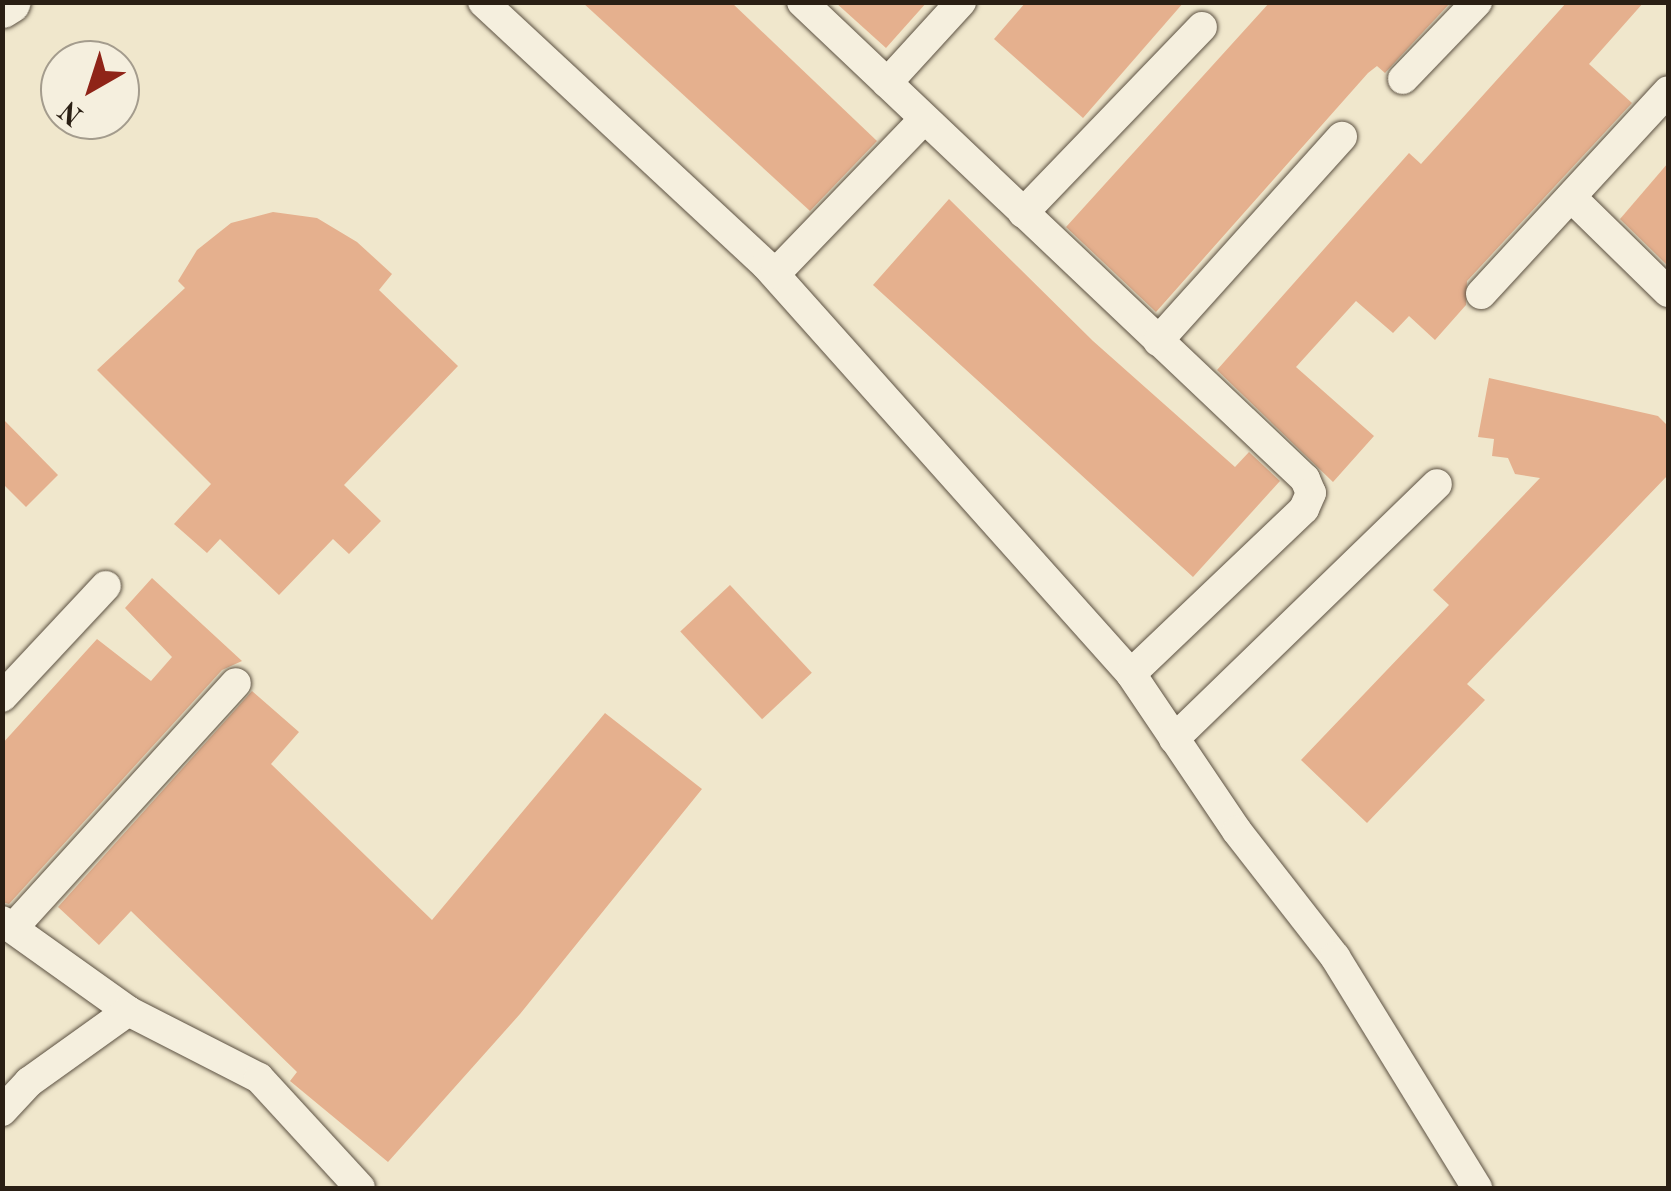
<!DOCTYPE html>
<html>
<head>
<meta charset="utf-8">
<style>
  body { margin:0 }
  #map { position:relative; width:1671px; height:1191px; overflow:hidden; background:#f0e7cc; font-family:"Old Standard TT",serif }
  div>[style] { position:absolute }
  .building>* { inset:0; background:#e5b08e; transform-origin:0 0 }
  .roads { filter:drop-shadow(0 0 2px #5c5142) drop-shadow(0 0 2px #5c5142) }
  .street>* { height:30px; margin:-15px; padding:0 15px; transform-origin:15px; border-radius:15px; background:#f5efde }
  .secondary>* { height:42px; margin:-21px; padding:0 21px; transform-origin:21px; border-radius:21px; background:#f5efde }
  span { translate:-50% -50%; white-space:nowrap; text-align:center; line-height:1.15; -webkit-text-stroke:10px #f5efde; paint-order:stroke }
  .frame { position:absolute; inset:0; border:5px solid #2a1f14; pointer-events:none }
  .north { position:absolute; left:40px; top:40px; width:100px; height:100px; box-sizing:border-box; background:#f5efde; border:2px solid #a49c8d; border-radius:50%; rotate:219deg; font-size:28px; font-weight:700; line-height:40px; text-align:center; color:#2a1f14 }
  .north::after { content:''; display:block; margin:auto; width:35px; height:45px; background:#8f2418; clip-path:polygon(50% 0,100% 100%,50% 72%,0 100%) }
</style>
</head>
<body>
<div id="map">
  <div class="building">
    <div style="clip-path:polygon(582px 2px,731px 2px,877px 141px,810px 211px)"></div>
    <div style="clip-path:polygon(835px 2px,927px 2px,886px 48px)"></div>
    <div style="clip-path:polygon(1026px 2px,1184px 2px,1083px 118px,994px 39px)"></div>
    <div style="clip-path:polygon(1270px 2px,1451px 2px,1385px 73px,1377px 66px,1368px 73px,1156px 312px,1066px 227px)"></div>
    <div style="clip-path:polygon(1567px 2px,1644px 2px,1589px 64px,1632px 103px,1467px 281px,1466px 305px,1435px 340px,1409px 316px,1393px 333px,1356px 301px,1296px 367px,1374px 436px,1333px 482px,1217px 370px,1409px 153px,1421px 164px)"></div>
    <div style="clip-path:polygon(1668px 163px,1668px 266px,1620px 219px)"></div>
    <div style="clip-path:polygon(949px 199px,1093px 341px,1235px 467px,1249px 452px,1280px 481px,1193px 577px,873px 285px)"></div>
    <div style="clip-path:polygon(273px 212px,317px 218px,357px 242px,392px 274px,379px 290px,458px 366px,344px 485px,381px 521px,349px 554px,333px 539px,279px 595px,220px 539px,207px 553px,174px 524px,211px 484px,97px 370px,185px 288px,178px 281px,197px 250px,231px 223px)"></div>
    <div style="clip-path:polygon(1489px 378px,1658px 416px,1668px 426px,1668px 475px,1467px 684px,1485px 700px,1367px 823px,1301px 760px,1449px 605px,1433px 590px,1540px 478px,1515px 474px,1508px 458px,1492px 456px,1494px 439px,1478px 437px)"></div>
    <div style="clip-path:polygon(2px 418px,58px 475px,26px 507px,2px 483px)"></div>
    <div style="clip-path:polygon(152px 578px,242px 661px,222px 670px,9px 904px,2px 902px,2px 744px,97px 639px,151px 681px,172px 657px,125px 608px)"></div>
    <div style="left:730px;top:585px;width:120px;height:68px;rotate:47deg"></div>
    <div style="clip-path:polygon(252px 691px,299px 732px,271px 764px,432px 920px,605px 713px,702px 789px,520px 1014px,388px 1162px,290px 1081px,297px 1072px,131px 911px,99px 945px,58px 907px)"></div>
  </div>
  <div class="roads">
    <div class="street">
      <div style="left:483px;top:2px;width:386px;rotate:42.9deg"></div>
      <div style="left:766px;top:265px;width:548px;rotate:48.25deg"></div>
      <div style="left:1131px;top:674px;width:189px;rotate:56deg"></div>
      <div style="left:1237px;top:831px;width:160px;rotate:52.1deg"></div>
      <div style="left:1335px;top:957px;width:271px;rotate:58.4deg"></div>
      <div style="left:802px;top:2px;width:693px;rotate:43.48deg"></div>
      <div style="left:1305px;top:479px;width:15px;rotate:67deg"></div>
      <div style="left:1311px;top:493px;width:17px;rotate:114deg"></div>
      <div style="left:1304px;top:509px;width:239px;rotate:136.4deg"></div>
      <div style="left:1403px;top:79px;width:107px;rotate:-46.1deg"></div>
      <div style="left:887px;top:83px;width:110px;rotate:-47.6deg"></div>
      <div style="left:1571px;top:197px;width:136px;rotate:44.4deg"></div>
      <div style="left:1023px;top:213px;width:258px;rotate:-46.1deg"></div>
      <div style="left:775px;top:274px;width:215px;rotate:-46.1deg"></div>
      <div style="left:1481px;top:294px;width:276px;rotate:-47.3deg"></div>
      <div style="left:1158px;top:341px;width:275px;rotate:-48deg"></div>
      <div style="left:2px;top:697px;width:152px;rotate:-46.9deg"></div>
      <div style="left:1174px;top:739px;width:366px;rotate:-44.1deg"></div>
      <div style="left:2px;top:921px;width:155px;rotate:35.5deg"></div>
      <div style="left:13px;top:928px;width:331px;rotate:-47.7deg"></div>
      <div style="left:2px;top:1111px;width:40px;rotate:-47deg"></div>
      <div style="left:29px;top:1082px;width:122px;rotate:-35.6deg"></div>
      <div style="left:128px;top:1011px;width:147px;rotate:27.1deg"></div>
      <div style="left:259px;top:1078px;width:149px;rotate:47.4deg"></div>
    </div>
    <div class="secondary">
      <div style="left:2px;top:7px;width:9px;rotate:-32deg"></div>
    </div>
  </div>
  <div class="frame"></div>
  <div class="north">N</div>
</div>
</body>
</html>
